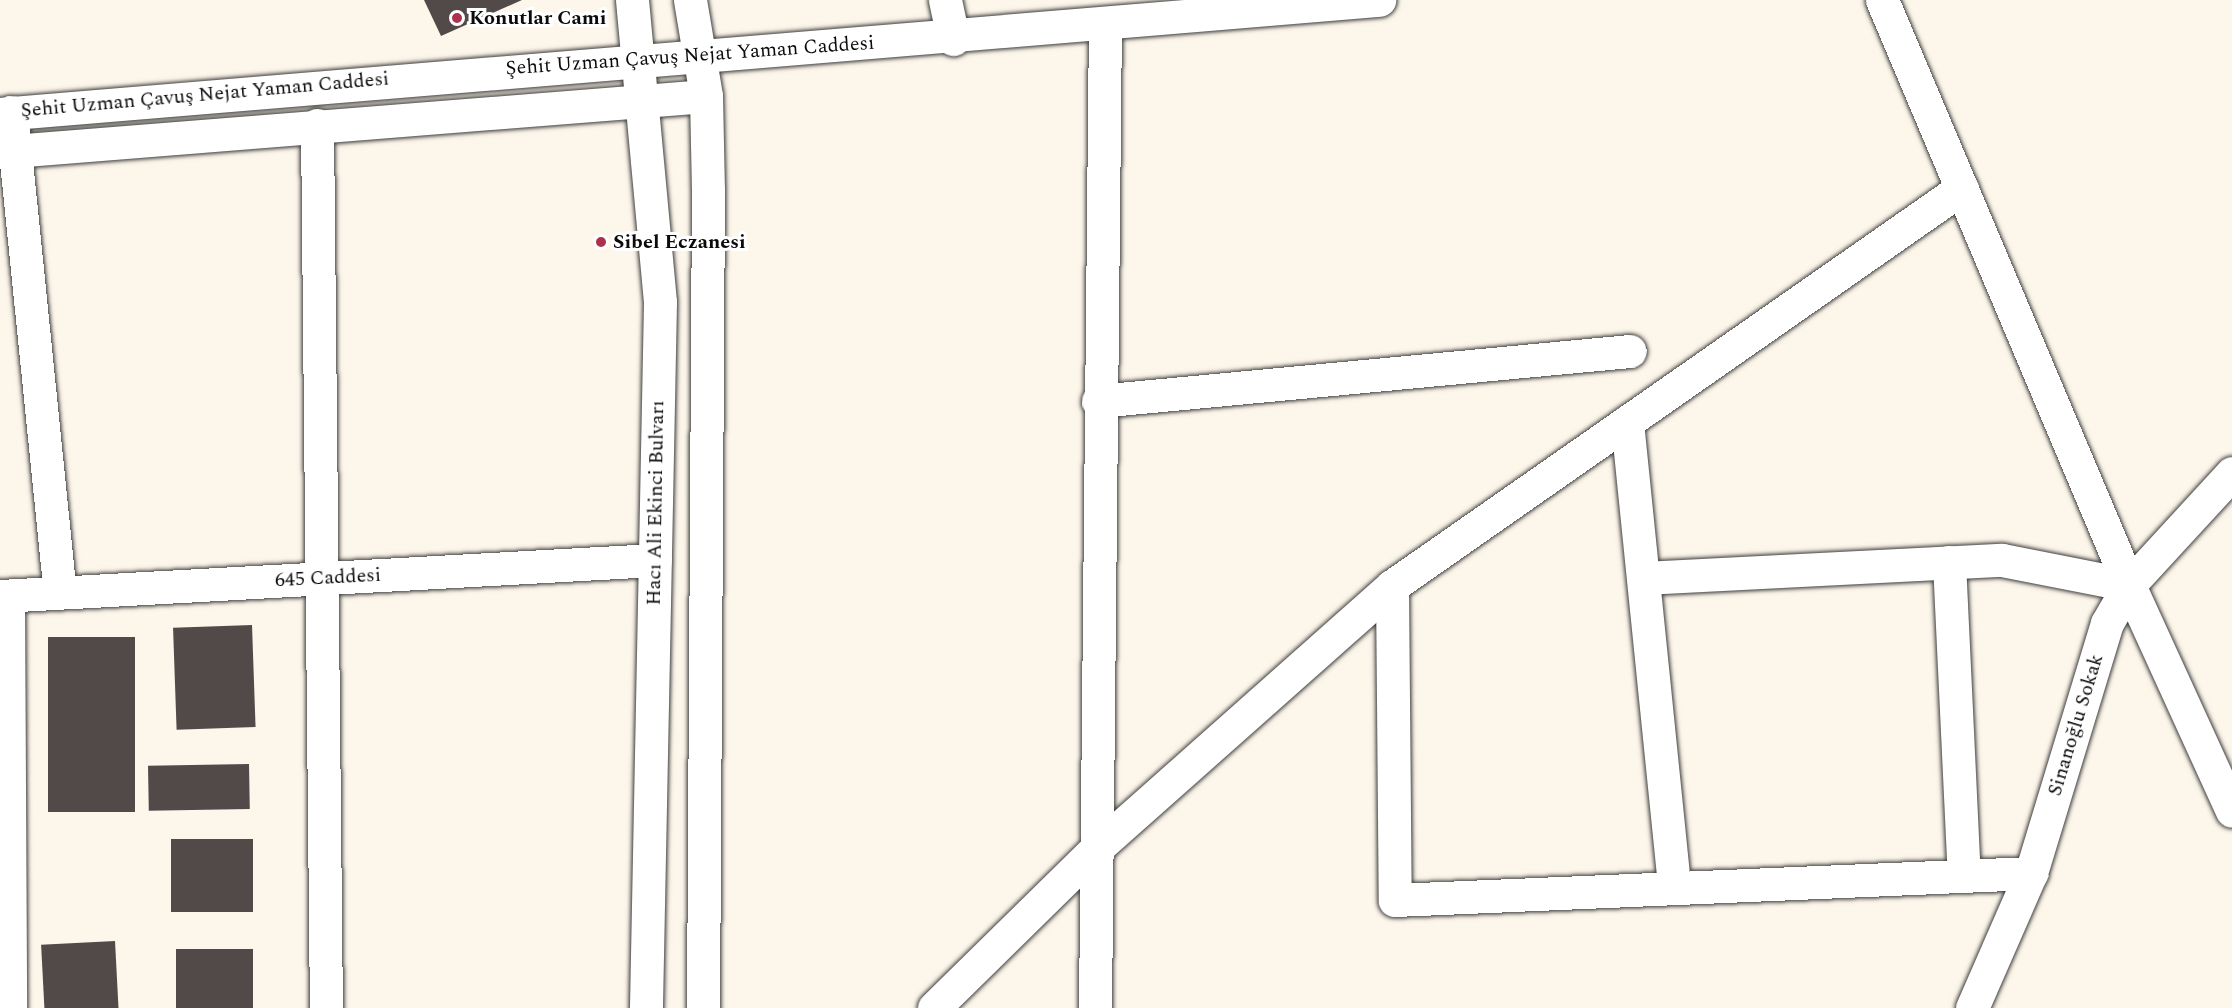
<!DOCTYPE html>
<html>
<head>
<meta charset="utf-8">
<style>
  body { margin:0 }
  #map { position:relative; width:2232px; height:1008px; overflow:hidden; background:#fdf6ea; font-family:Spectral,serif }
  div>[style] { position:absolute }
  .building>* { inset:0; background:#524a48; transform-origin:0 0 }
  .roads { filter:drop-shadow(0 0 2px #3e3e3e) drop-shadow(0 0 2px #3e3e3e) }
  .minor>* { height:33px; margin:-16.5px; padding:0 16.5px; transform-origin:16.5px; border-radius:16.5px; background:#fff }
  .tertiary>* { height:33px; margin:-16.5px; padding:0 16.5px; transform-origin:16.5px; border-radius:16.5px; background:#fff }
  .dots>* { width:16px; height:16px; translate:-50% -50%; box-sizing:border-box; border:3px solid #fff; border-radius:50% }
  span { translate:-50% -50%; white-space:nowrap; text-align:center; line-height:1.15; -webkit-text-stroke:6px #fff; paint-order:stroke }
  .poi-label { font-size:20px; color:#0b0b0b; font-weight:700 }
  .left { translate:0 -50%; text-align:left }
  .street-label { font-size:20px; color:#0b0b0b }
</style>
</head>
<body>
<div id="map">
  <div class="building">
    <div style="clip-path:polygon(424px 0,522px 0,441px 36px)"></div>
    <div style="left:252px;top:625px;width:102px;height:79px;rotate:88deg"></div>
    <div style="left:48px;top:637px;width:87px;height:175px"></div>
    <div style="left:249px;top:764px;width:45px;height:101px;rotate:89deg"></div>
    <div style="left:171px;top:839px;width:82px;height:73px"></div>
    <div style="left:115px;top:941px;width:67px;height:74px;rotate:87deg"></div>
    <div style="left:176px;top:949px;width:77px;height:59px"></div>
  </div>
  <div class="roads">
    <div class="minor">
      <div style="left:945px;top:0;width:40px;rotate:78deg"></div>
      <div style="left:1882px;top:0;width:635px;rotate:67.11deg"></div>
      <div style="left:2129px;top:585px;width:248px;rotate:65.5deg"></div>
      <div style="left:11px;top:112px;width:482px;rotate:84.2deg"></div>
      <div style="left:317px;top:125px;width:883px;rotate:89.42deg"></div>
      <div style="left:1098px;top:401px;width:534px;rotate:-5.37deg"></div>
      <div style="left:1627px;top:422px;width:468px;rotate:84.2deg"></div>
      <div style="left:1949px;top:562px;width:314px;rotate:87.3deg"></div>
      <div style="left:1643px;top:578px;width:359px;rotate:-2.9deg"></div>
      <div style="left:2002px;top:560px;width:129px;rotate:11.1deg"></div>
      <div style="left:1392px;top:586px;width:314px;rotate:89.5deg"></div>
      <div style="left:1395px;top:900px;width:637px;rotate:-2.43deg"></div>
      <div style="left:0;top:596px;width:656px;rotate:-3.15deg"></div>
      <div style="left:8px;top:596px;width:412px;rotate:89.7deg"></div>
      <div style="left:934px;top:1008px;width:230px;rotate:-44.5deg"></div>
      <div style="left:1098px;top:847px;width:393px;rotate:-41.6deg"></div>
      <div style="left:1392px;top:586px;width:695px;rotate:-34.92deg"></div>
      <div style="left:1095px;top:1008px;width:983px;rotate:-89.42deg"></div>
      <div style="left:1972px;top:1008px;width:147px;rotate:-66.4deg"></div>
      <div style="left:2031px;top:873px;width:261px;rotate:-73.1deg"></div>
      <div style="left:2107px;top:623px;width:44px;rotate:-59.9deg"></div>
      <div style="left:2129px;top:585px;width:152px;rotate:-47.4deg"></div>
    </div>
    <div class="tertiary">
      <div style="left:632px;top:0;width:303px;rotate:84.7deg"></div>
      <div style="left:660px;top:302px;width:706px;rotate:91.14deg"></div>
      <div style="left:690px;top:0;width:97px;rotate:80.5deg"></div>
      <div style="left:706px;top:96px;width:93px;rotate:88.8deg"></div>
      <div style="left:708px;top:189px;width:819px;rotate:90.35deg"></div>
      <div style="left:0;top:114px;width:1384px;rotate:-4.73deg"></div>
      <div style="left:0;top:152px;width:708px;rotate:-4.54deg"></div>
    </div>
  </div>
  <div class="dots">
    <div style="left:457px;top:18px;background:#ac314d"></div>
    <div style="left:601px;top:242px;background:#ac314d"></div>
  </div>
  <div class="poi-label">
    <span class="left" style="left:469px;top:18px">Konutlar Cami</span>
    <span class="left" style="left:613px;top:242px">Sibel Eczanesi</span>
  </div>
  <div class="street-label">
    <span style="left:690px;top:56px;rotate:-4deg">Şehit Uzman Çavuş Nejat Yaman Caddesi</span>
    <span style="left:205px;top:95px;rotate:-5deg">Şehit Uzman Çavuş Nejat Yaman Caddesi</span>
    <span style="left:656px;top:503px;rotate:-89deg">Hacı Ali Ekinci Bulvarı</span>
    <span style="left:328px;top:578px;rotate:-3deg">645 Caddesi</span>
    <span style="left:2076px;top:725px;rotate:-73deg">Sinanoğlu Sokak</span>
  </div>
</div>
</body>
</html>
